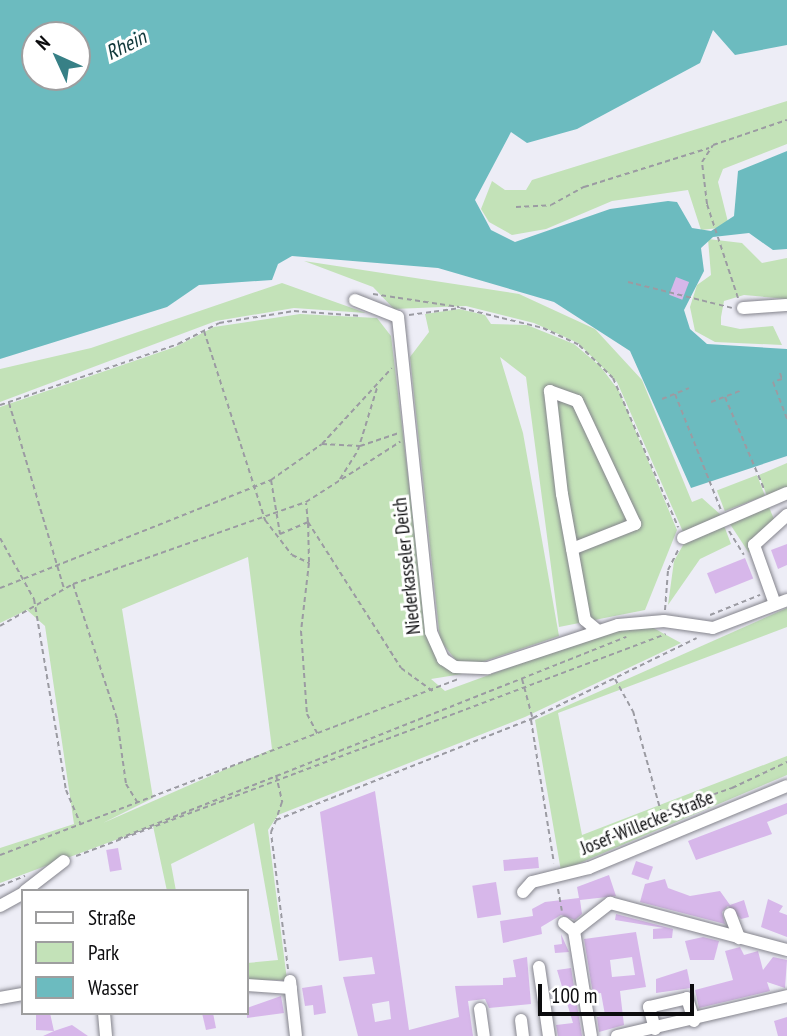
<!DOCTYPE html>
<html>
<head>
<meta charset="utf-8">
<style>
  body { margin:0 }
  #map { position:relative; width:787px; height:1036px; overflow:hidden; background:#ededf6; font-family:"PT Sans Narrow",sans-serif }
  div>[style] { position:absolute }
  .green>* { inset:0; background:#c3e2b8; transform-origin:0 0 }
  .water>* { inset:0; background:#6cbbbf }
  .building>* { inset:0; background:#d7b7ea; transform-origin:0 0 }
  .path>* { height:2px; margin-top:-1px; transform-origin:0; background:repeating-linear-gradient(90deg,#9b9ba2 0 5px,transparent 0 8.5px) }
  .roads { filter:drop-shadow(0 0 2px #84848c) drop-shadow(0 0 2px #84848c) }
  .minor>* { height:12px; margin:-6px; padding:0 6px; transform-origin:6px; border-radius:6px; background:#fff }
  span { translate:-50% -50%; white-space:nowrap; text-align:center; line-height:1.15; -webkit-text-stroke:6px #fff; paint-order:stroke }
  .street-label { font-size:19px; color:#0c0c0e }
  .water-label { font-size:21px; color:#103739; font-style:italic }
  .legend { position:absolute; left:21px; top:889px; width:228px; height:126px; box-sizing:border-box; background:#fff; border:2px solid #9e9e9f; margin:0; padding:9px 12px; list-style:none; font-size:21px; color:#0c0c0e }
  .legend li { display:flex; align-items:center; gap:14px; height:35px }
  .legend b { width:35px; border:2px solid #9e9e9f }
  .north { position:absolute; left:21px; top:21px; width:70px; height:70px; box-sizing:border-box; background:#fff; border:2px solid #9e9e9f; border-radius:50%; rotate:315deg; font-size:19px; font-weight:700; line-height:28px; text-align:center; color:#0c0c0e }
  .north::after { content:''; display:block; margin:auto; width:24px; height:32px; background:#378086; clip-path:polygon(50% 0,100% 100%,50% 72%,0 100%) }
  .scale { position:absolute; left:538px; top:984px; width:156px; height:32px; box-sizing:border-box; border:4px solid #0c0c0e; border-top:0; padding-left:9px; font-size:21px; line-height:24px; white-space:nowrap; color:#0c0c0e; -webkit-text-stroke:5px #fff; paint-order:stroke }
</style>
</head>
<body>
<div id="map">
  <div class="green">
    <div style="clip-path:polygon(787px 101px,787px 144px,723px 169px,718px 182px,728px 222px,719px 228px,701px 230px,688px 190px,612px 201px,546px 229px,512px 235px,489px 222px,481px 209px,492px 181px,505px 190px,526px 190px,532px 180px)"></div>
    <div style="clip-path:polygon(708px 239px,742px 243px,762px 263px,787px 258px,787px 299px,744px 295px,724px 301px,721px 317px,721px 325px,740px 329px,773px 326px,782px 345px,715px 342px,695px 331px,690px 307px,697px 285px,711px 275px)"></div>
    <div style="clip-path:polygon(304px 261px,519px 294px,595px 329px,642px 380px,692px 502px,702px 498px,721px 515px,684px 534px,617px 382px,578px 343px,534px 323px,466px 306px,394px 309px,373px 287px)"></div>
    <div style="clip-path:polygon(282px 283px,366px 313px,294px 308px,216px 321px,0 402px,0 369px,91px 348px)"></div>
    <div style="clip-path:polygon(459px 309px,485px 315px,491px 324px,527px 325px,574px 344px,600px 366px,619px 391px,677px 530px,645px 610px,559px 627px,526px 377px,500px 357px,523px 433px,559px 636px,473px 665px,458px 663px,440px 640px,410px 357px,429px 332px,425px 314px)"></div>
    <div style="clip-path:polygon(evenodd,300px 314px,377px 318px,391px 336px,426px 624px,447px 667px,462px 674px,431px 679px,445px 691px,595px 636px,646px 624px,681px 643px,525px 717px,278px 815px,268px 830px,287px 980px,247px 980px,247px 963px,278px 960px,254px 823px,171px 864px,176px 891px,167px 891px,153px 826px,0 883px,0 848px,74px 824px,45px 626px,27px 610px,0 623px,0 407px,175px 347px,214px 327px,300px 314px,248px 557px,272px 749px,103px 823px,153px 798px,122px 609px,248px 557px)"></div>
    <div style="clip-path:polygon(787px 463px,787px 488px,767px 496px,759px 475px)"></div>
    <div style="left:757px;top:475px;width:22px;height:43px;rotate:69deg"></div>
    <div style="clip-path:polygon(768px 505px,774px 519px,751px 540px,749px 553px,728px 521px)"></div>
    <div style="clip-path:polygon(723px 523px,731px 544px,700px 559px,668px 605px,674px 561px,686px 540px)"></div>
    <div style="clip-path:polygon(787px 608px,787px 627px,558px 713px,582px 835px,787px 756px,787px 775px,561px 871px,535px 720px)"></div>
  </div>
  <div class="water">
    <div style="clip-path:polygon(evenodd,0 0,787px 0,787px 45px,735px 55px,713px 30px,700px 63px,577px 129px,527px 143px,511px 132px,475px 200px,491px 230px,515px 242px,610px 209px,668px 201px,677px 202px,692px 228px,711px 231px,734px 216px,738px 171px,787px 151px,787px 249px,773px 250px,749px 233px,713px 237px,701px 248px,704px 271px,684px 310px,690px 329px,707px 344px,787px 349px,787px 456px,691px 488px,630px 351px,554px 302px,438px 268px,292px 256px,278px 264px,272px 280px,199px 285px,167px 307px,0 359px,0 0,35px 35px,77px 35px,77px 77px,35px 77px,35px 35px)"></div>
  </div>
  <div class="building">
    <div style="left:676px;top:277px;width:14px;height:19px;rotate:21deg"></div>
    <div style="clip-path:polygon(787px 544px,787px 565px,778px 569px,771px 550px)"></div>
    <div style="left:745px;top:558px;width:22px;height:41px;rotate:68deg"></div>
    <div style="clip-path:polygon(evenodd,375px 791px,409px 1030px,459px 1017px,455px 986px,503px 985px,503px 978px,516px 977px,513px 960px,527px 957px,531px 1004px,489px 1008px,485px 999px,468px 1001px,473px 1036px,358px 1036px,343px 977px,375px 974px,372px 957px,339px 961px,320px 812px,375px 791px,389px 1001px,391px 1019px,375px 1022px,372px 1004px,389px 1001px)"></div>
    <div style="clip-path:polygon(787px 803px,787px 814px,767px 822px,772px 834px,696px 860px,688px 841px)"></div>
    <div style="left:118px;top:848px;width:22px;height:12px;rotate:80deg"></div>
    <div style="left:538px;top:857px;width:11px;height:35px;rotate:85deg"></div>
    <div style="left:636px;top:861px;width:18px;height:14px;rotate:19deg"></div>
    <div style="clip-path:polygon(609px 875px,616px 896px,580px 900px,582px 914px,575px 920px,561px 915px,541px 927px,542px 934px,503px 943px,500px 921px,533px 916px,532px 909px,545px 902px,579px 898px,577px 887px)"></div>
    <div style="clip-path:polygon(665px 879px,668px 888px,690px 896px,720px 891px,730px 905px,744px 900px,749px 917px,741px 919px,728px 906px,722px 912px,725px 924px,640px 902px,645px 884px)"></div>
    <div style="left:496px;top:882px;width:33px;height:24px;rotate:81deg"></div>
    <div style="clip-path:polygon(768px 899px,783px 906px,779px 912px,787px 915px,787px 937px,761px 927px)"></div>
    <div style="clip-path:polygon(616px 914px,673px 929px,672px 938px,653px 939px,653px 929px,664px 928px,615px 920px)"></div>
    <div style="clip-path:polygon(evenodd,636px 932px,646px 987px,620px 991px,624px 1025px,599px 1032px,597px 1017px,605px 1015px,601px 993px,593px 994px,584px 939px,636px 932px,632px 957px,635px 975px,612px 977px,610px 960px,632px 957px)"></div>
    <div style="clip-path:polygon(561px 934px,569px 952px,555px 953px,554px 945px,562px 944px)"></div>
    <div style="clip-path:polygon(703px 937px,719px 941px,714px 960px,690px 960px,685px 941px)"></div>
    <div style="clip-path:polygon(740px 947px,744px 955px,758px 951px,763px 970px,773px 957px,787px 960px,785px 988px,767px 982px,770px 991px,699px 1008px,695px 990px,733px 980px,725px 951px)"></div>
    <div style="clip-path:polygon(571px 968px,582px 1036px,558px 1036px,556px 1025px,573px 1023px,557px 970px)"></div>
    <div style="clip-path:polygon(687px 969px,691px 988px,656px 993px,656px 979px)"></div>
    <div style="clip-path:polygon(322px 985px,326px 1013px,314px 1015px,313px 1005px,305px 1006px,302px 988px)"></div>
    <div style="clip-path:polygon(281px 996px,284px 1013px,247px 1018px,247px 1008px)"></div>
    <div style="clip-path:polygon(36px 1013px,50px 1013px,54px 1031px,72px 1025px,88px 1036px,43px 1036px,54px 1031px,36px 1030px)"></div>
    <div style="clip-path:polygon(202px 1013px,213px 1013px,216px 1028px,206px 1030px)"></div>
    <div style="clip-path:polygon(787px 1017px,787px 1036px,778px 1036px,774px 1021px)"></div>
  </div>
  <div class="path">
    <div style="left:516px;top:207px;width:35px;rotate:-3deg"></div>
    <div style="left:551px;top:205px;width:38px;rotate:-29deg"></div>
    <div style="left:584px;top:187px;width:131px;rotate:-17.3deg"></div>
    <div style="left:628px;top:282px;width:107px;rotate:14deg"></div>
    <div style="left:373px;top:294px;width:87px;rotate:8.6deg"></div>
    <div style="left:738px;top:298px;width:99px;rotate:-108.3deg"></div>
    <div style="left:707px;top:204px;width:42px;rotate:-96.8deg"></div>
    <div style="left:702px;top:162px;width:20px;rotate:-57deg"></div>
    <div style="left:713px;top:145px;width:78px;rotate:-18.7deg"></div>
    <div style="left:409px;top:315px;width:52px;rotate:-7.7deg"></div>
    <div style="left:461px;top:308px;width:84px;rotate:13.7deg"></div>
    <div style="left:543px;top:328px;width:40px;rotate:25deg"></div>
    <div style="left:579px;top:345px;width:47px;rotate:44.1deg"></div>
    <div style="left:613px;top:378px;width:163px;rotate:66.4deg"></div>
    <div style="left:204px;top:331px;width:199px;rotate:72.1deg"></div>
    <div style="left:265px;top:520px;width:44px;rotate:52.4deg"></div>
    <div style="left:292px;top:555px;width:19px;rotate:25deg"></div>
    <div style="left:309px;top:563px;width:68px;rotate:96.7deg"></div>
    <div style="left:301px;top:631px;width:83px;rotate:85.9deg"></div>
    <div style="left:307px;top:714px;width:24px;rotate:62deg"></div>
    <div style="left:780px;top:373px;width:6px;rotate:72deg"></div>
    <div style="left:782px;top:379px;width:9px;rotate:162deg"></div>
    <div style="left:773px;top:382px;width:40px;rotate:69deg"></div>
    <div style="left:675px;top:394px;width:125px;rotate:68.4deg"></div>
    <div style="left:725px;top:397px;width:100px;rotate:67deg"></div>
    <div style="left:662px;top:399px;width:29px;rotate:-22deg"></div>
    <div style="left:711px;top:402px;width:31px;rotate:-21deg"></div>
    <div style="left:9px;top:403px;width:194px;rotate:73.5deg"></div>
    <div style="left:0;top:405px;width:188px;rotate:-18.9deg"></div>
    <div style="left:178px;top:344px;width:46px;rotate:-27.1deg"></div>
    <div style="left:219px;top:323px;width:76px;rotate:-9.1deg"></div>
    <div style="left:294px;top:311px;width:68px;rotate:4.2deg"></div>
    <div style="left:322px;top:444px;width:38px;rotate:3deg"></div>
    <div style="left:360px;top:446px;width:41px;rotate:-18.4deg"></div>
    <div style="left:340px;top:479px;width:34px;rotate:-58deg"></div>
    <div style="left:358px;top:450px;width:65px;rotate:-73deg"></div>
    <div style="left:271px;top:480px;width:55px;rotate:80.5deg"></div>
    <div style="left:280px;top:534px;width:30px;rotate:-23deg"></div>
    <div style="left:308px;top:522px;width:19px;rotate:-96deg"></div>
    <div style="left:729px;top:531px;width:28px;rotate:58deg"></div>
    <div style="left:0;top:538px;width:70px;rotate:60.9deg"></div>
    <div style="left:34px;top:599px;width:194px;rotate:80.5deg"></div>
    <div style="left:66px;top:790px;width:38px;rotate:67deg"></div>
    <div style="left:309px;top:562px;width:40px;rotate:-91.4deg"></div>
    <div style="left:308px;top:522px;width:173px;rotate:57.5deg"></div>
    <div style="left:401px;top:668px;width:41px;rotate:36deg"></div>
    <div style="left:73px;top:584px;width:142px;rotate:71.9deg"></div>
    <div style="left:117px;top:719px;width:66px;rotate:82.1deg"></div>
    <div style="left:126px;top:784px;width:22px;rotate:58deg"></div>
    <div style="left:0;top:588px;width:292px;rotate:-21.7deg"></div>
    <div style="left:271px;top:480px;width:62px;rotate:-35.2deg"></div>
    <div style="left:322px;top:444px;width:103px;rotate:-47.4deg"></div>
    <div style="left:665px;top:610px;width:40px;rotate:-85.7deg"></div>
    <div style="left:668px;top:570px;width:25px;rotate:-63deg"></div>
    <div style="left:710px;top:615px;width:54px;rotate:-21.8deg"></div>
    <div style="left:0;top:626px;width:84px;rotate:-29.9deg"></div>
    <div style="left:73px;top:584px;width:247px;rotate:-19.4deg"></div>
    <div style="left:306px;top:502px;width:112px;rotate:-32.6deg"></div>
    <div style="left:522px;top:679px;width:39px;rotate:75deg"></div>
    <div style="left:615px;top:679px;width:37px;rotate:61deg"></div>
    <div style="left:633px;top:711px;width:105px;rotate:74.5deg"></div>
    <div style="left:531px;top:720px;width:145px;rotate:80.9deg"></div>
    <div style="left:276px;top:775px;width:28px;rotate:77deg"></div>
    <div style="left:282px;top:802px;width:18px;rotate:109deg"></div>
    <div style="left:118px;top:839px;width:547px;rotate:-21.68deg"></div>
    <div style="left:0;top:855px;width:492px;rotate:-21deg"></div>
    <div style="left:76px;top:856px;width:630px;rotate:-20.62deg"></div>
    <div style="left:586px;top:856px;width:15px;rotate:-74deg"></div>
    <div style="left:590px;top:842px;width:30px;rotate:-27deg"></div>
    <div style="left:617px;top:828px;width:122px;rotate:-19.2deg"></div>
    <div style="left:732px;top:788px;width:61px;rotate:-25.3deg"></div>
    <div style="left:0;top:886px;width:27px;rotate:-22deg"></div>
    <div style="left:558px;top:889px;width:22px;rotate:80deg"></div>
    <div style="left:288px;top:969px;width:138px;rotate:-97.1deg"></div>
    <div style="left:271px;top:832px;width:13px;rotate:-67deg"></div>
    <div style="left:276px;top:820px;width:277px;rotate:-21.6deg"></div>
    <div style="left:533px;top:718px;width:182px;rotate:-26deg"></div>
  </div>
  <div class="roads">
    <div class="minor">
      <div style="left:355px;top:300px;width:46px;rotate:21.6deg"></div>
      <div style="left:398px;top:317px;width:317px;rotate:84deg"></div>
      <div style="left:431px;top:632px;width:30px;rotate:66deg"></div>
      <div style="left:443px;top:659px;width:14px;rotate:34deg"></div>
      <div style="left:455px;top:667px;width:33px;rotate:2deg"></div>
      <div style="left:488px;top:668px;width:137px;rotate:-18.3deg"></div>
      <div style="left:618px;top:625px;width:46px;rotate:-5deg"></div>
      <div style="left:664px;top:621px;width:49px;rotate:8.1deg"></div>
      <div style="left:713px;top:628px;width:79px;rotate:-20.7deg"></div>
      <div style="left:743px;top:308px;width:44px;rotate:-3.9deg"></div>
      <div style="left:683px;top:538px;width:113px;rotate:-23.4deg"></div>
      <div style="left:572px;top:549px;width:68px;rotate:-21.6deg"></div>
      <div style="left:635px;top:524px;width:136px;rotate:-115.2deg"></div>
      <div style="left:577px;top:401px;width:29px;rotate:-160deg"></div>
      <div style="left:550px;top:391px;width:104px;rotate:83.4deg"></div>
      <div style="left:562px;top:494px;width:128px;rotate:79.7deg"></div>
      <div style="left:585px;top:620px;width:16px;rotate:40deg"></div>
      <div style="left:775px;top:604px;width:63px;rotate:-109.6deg"></div>
      <div style="left:754px;top:545px;width:45px;rotate:-42.3deg"></div>
      <div style="left:25px;top:891px;width:49px;rotate:-37.6deg"></div>
      <div style="left:523px;top:892px;width:13px;rotate:-48deg"></div>
      <div style="left:532px;top:882px;width:59px;rotate:-13.8deg"></div>
      <div style="left:589px;top:868px;width:214px;rotate:-22.5deg"></div>
      <div style="left:0;top:906px;width:26px;rotate:-29deg"></div>
      <div style="left:730px;top:914px;width:26px;rotate:69deg"></div>
      <div style="left:564px;top:923px;width:13px;rotate:39deg"></div>
      <div style="left:574px;top:931px;width:46px;rotate:-37.9deg"></div>
      <div style="left:610px;top:903px;width:183px;rotate:14.9deg"></div>
      <div style="left:574px;top:931px;width:106px;rotate:80.8deg"></div>
      <div style="left:539px;top:967px;width:70px;rotate:81.8deg"></div>
      <div style="left:290px;top:981px;width:55px;rotate:83.8deg"></div>
      <div style="left:247px;top:985px;width:44px;rotate:3.9deg"></div>
      <div style="left:0;top:998px;width:23px;rotate:-10deg"></div>
      <div style="left:480px;top:1009px;width:27px;rotate:82deg"></div>
      <div style="left:104px;top:1013px;width:23px;rotate:85deg"></div>
      <div style="left:521px;top:1020px;width:16px;rotate:83deg"></div>
      <div style="left:655px;top:1029px;width:23px;rotate:-105deg"></div>
      <div style="left:649px;top:1007px;width:39px;rotate:-13deg"></div>
      <div style="left:687px;top:998px;width:24px;rotate:73deg"></div>
      <div style="left:617px;top:1036px;width:175px;rotate:-13.2deg"></div>
    </div>
  </div>
  <div class="street-label">
    <span style="left:407px;top:566px;rotate:-96deg">Niederkasseler Deich</span>
    <span style="left:647px;top:823px;rotate:-22deg">Josef-Willecke-Straße</span>
  </div>
  <div class="water-label">
    <span style="left:126px;top:45px;rotate:-26deg">Rhein</span>
  </div>
  <ul class="legend">
  <li><b style="height:9px;background:#fff"></b>Straße</li>
  <li><b style="height:19px;background:#c3e2b8"></b>Park</li>
  <li><b style="height:19px;background:#6cbbbf"></b>Wasser</li>
  </ul>
  <div class="north">N</div>
  <div class="scale">100 m</div>
</div>
</body>
</html>
